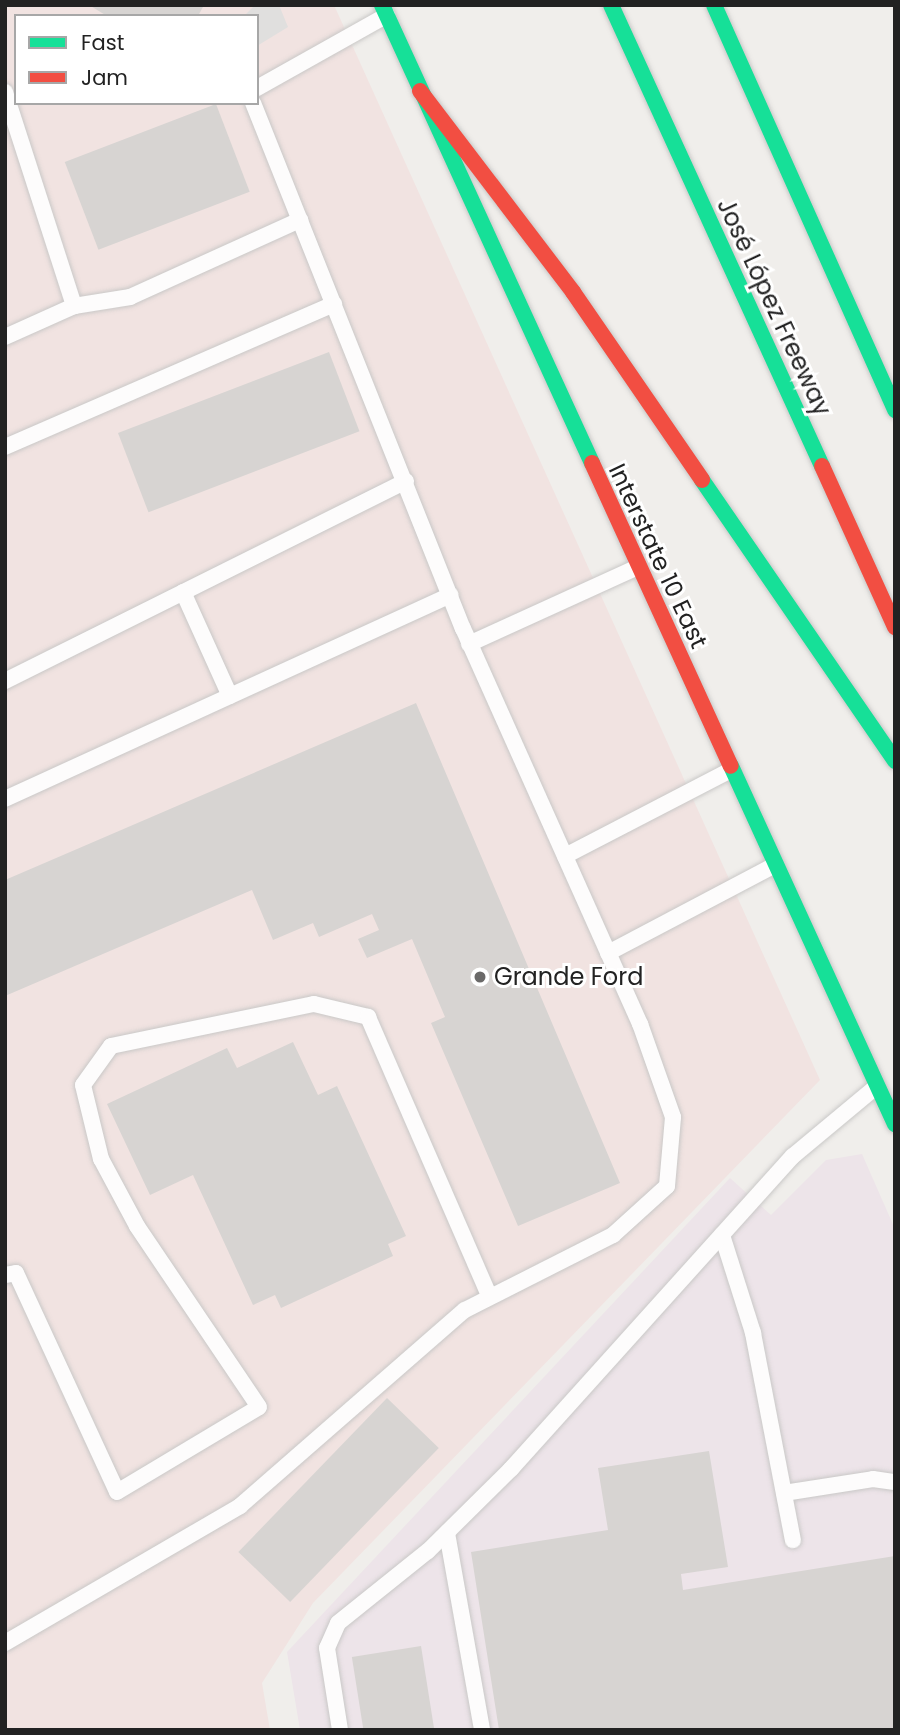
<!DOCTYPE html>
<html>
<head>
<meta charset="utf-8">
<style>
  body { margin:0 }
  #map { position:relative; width:900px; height:1735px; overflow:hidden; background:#f0eeeb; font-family:Poppins,sans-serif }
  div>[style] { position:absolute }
  .commercial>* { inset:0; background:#f1e3e1 }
  .industrial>* { inset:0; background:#ede4e9 }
  .parking>* { inset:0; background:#e0dfde }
  .building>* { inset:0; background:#d7d4d2; transform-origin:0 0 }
  .roads { filter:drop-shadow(0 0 2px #c9c8c7) drop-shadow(0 0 2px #c9c8c7) }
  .lane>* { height:16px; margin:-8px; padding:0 8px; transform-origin:8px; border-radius:8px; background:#fdfcfc }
  .fast>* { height:16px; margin:-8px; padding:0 8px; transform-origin:8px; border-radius:8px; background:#16e098 }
  .jam>* { height:16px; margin:-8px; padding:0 8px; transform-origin:8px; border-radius:8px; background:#f24e42 }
  .dots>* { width:19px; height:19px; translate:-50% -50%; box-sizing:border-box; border:4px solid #fff; border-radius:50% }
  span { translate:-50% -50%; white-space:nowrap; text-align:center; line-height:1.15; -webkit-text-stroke:6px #fff; paint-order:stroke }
  .street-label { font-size:24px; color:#222 }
  .poi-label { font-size:24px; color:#222 }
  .left { translate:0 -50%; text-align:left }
  .frame { position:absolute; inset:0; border:7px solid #222; pointer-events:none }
  .legend { position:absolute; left:14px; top:14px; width:245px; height:91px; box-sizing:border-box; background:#fff; border:2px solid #a7a7a7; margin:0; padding:9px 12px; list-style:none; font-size:21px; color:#222 }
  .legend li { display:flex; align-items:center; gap:14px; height:35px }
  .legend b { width:35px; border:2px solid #a7a7a7 }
</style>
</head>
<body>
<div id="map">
  <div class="commercial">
    <div style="clip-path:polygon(evenodd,5px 5px,334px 5px,820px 1080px,313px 1603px,262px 1683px,270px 1730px,5px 1730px,5px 5px,16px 16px,257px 16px,257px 103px,16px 103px,16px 16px)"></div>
  </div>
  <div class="industrial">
    <div style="clip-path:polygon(862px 1154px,895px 1229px,895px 1730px,300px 1730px,287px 1652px,730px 1178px,771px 1215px,826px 1160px)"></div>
  </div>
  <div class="parking">
    <div style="clip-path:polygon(255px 5px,279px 5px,288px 27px,257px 46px,257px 16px,244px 16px)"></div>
  </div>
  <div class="building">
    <div style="clip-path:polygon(89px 5px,204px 5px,198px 16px,107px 16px)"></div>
    <div style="left:216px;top:104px;width:94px;height:162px;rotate:69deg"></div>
    <div style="left:329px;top:352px;width:85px;height:226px;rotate:69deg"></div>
    <div style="clip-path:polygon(416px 703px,620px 1183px,518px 1226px,431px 1023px,445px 1017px,412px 939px,367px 958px,358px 939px,379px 930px,372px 914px,319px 937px,313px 923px,273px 940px,252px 890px,5px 996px,5px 880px)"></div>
    <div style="clip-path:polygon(293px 1042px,318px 1095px,337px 1086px,406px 1236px,388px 1244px,393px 1256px,281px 1308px,275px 1295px,253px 1305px,193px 1175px,150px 1195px,107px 1104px,227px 1048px,237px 1068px)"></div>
    <div style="left:387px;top:1398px;width:72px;height:214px;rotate:44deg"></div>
    <div style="clip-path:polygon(709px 1451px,728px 1567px,681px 1574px,683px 1590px,895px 1556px,895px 1730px,499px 1730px,471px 1552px,608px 1530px,598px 1468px)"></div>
    <div style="left:421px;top:1646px;width:85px;height:70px;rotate:81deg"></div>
  </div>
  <div class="roads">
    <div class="lane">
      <div style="left:257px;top:88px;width:149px;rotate:-29.3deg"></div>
      <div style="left:5px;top:92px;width:225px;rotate:72.1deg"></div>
      <div style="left:74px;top:306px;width:57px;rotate:-9.1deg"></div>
      <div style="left:130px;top:297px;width:187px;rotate:-24.4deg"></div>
      <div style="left:5px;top:337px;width:76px;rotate:-24.2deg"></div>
      <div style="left:5px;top:447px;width:359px;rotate:-23.5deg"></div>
      <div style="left:183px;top:592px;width:114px;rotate:65.7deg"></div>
      <div style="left:469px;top:644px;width:186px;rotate:-24.5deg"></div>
      <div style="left:5px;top:681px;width:448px;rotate:-26.5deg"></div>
      <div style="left:5px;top:799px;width:490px;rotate:-24.6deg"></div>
      <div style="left:565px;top:856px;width:187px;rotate:-27.4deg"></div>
      <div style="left:608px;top:953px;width:189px;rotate:-27.8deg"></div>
      <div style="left:722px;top:1235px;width:103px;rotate:72.4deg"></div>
      <div style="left:753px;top:1333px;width:211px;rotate:79.1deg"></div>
      <div style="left:5px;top:1275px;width:11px;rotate:-10deg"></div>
      <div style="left:16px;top:1273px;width:241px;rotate:65.2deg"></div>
      <div style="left:117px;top:1492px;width:165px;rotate:-30.9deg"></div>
      <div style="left:259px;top:1407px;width:218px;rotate:-124deg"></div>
      <div style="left:137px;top:1226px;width:76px;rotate:-118.2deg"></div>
      <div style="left:101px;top:1159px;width:76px;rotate:-103.7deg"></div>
      <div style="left:83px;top:1085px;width:48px;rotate:-54.3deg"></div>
      <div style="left:111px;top:1046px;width:207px;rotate:-11.7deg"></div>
      <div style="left:314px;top:1004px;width:56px;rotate:13.5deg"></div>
      <div style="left:368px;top:1017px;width:305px;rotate:66.5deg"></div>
      <div style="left:784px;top:1493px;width:90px;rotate:-8.9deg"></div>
      <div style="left:873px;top:1479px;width:22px;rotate:8deg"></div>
      <div style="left:447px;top:1533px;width:200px;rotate:79.9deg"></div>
      <div style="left:5px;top:1643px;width:272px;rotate:-30.2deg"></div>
      <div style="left:240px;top:1506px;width:298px;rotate:-41.1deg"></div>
      <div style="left:465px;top:1310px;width:166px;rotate:-26.9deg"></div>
      <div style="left:613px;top:1235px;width:73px;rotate:-42.2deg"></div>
      <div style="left:667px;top:1186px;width:69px;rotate:-85deg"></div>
      <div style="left:673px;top:1117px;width:99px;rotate:-109.5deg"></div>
      <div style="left:640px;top:1024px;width:433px;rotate:-114.1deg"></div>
      <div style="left:463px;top:629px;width:566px;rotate:-111.76deg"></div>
      <div style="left:340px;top:1730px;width:83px;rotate:-99deg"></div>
      <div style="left:327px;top:1648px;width:27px;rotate:-66deg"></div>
      <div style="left:338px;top:1623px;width:115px;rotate:-38.7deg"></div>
      <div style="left:428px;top:1551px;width:117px;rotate:-44.7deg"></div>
      <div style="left:511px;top:1469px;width:421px;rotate:-48deg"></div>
      <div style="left:793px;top:1156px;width:109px;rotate:-39.8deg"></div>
    </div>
    <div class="fast">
      <div style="left:382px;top:5px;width:504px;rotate:65.37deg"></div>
      <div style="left:611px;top:5px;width:507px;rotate:65.41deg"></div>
      <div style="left:714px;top:5px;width:444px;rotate:65.9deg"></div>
      <div style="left:702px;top:480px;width:341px;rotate:55.5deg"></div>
      <div style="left:731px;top:766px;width:394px;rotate:65.4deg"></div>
    </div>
    <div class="jam">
      <div style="left:420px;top:91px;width:253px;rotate:52.7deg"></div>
      <div style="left:573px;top:292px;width:228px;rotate:55.5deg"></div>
      <div style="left:592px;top:463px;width:333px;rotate:65.4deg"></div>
      <div style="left:822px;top:466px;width:177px;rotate:65.6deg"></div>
    </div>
  </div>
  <div class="dots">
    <div style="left:480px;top:977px;background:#6a6968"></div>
  </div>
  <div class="street-label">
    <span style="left:774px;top:307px;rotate:65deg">José López Freeway</span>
    <span style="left:658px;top:556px;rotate:65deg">Interstate 10 East</span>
  </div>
  <div class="poi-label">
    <span class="left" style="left:494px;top:977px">Grande Ford</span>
  </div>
  <div class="frame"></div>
  <ul class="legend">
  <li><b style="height:9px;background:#16e098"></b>Fast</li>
  <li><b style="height:9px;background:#f24e42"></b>Jam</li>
  </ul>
</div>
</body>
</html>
